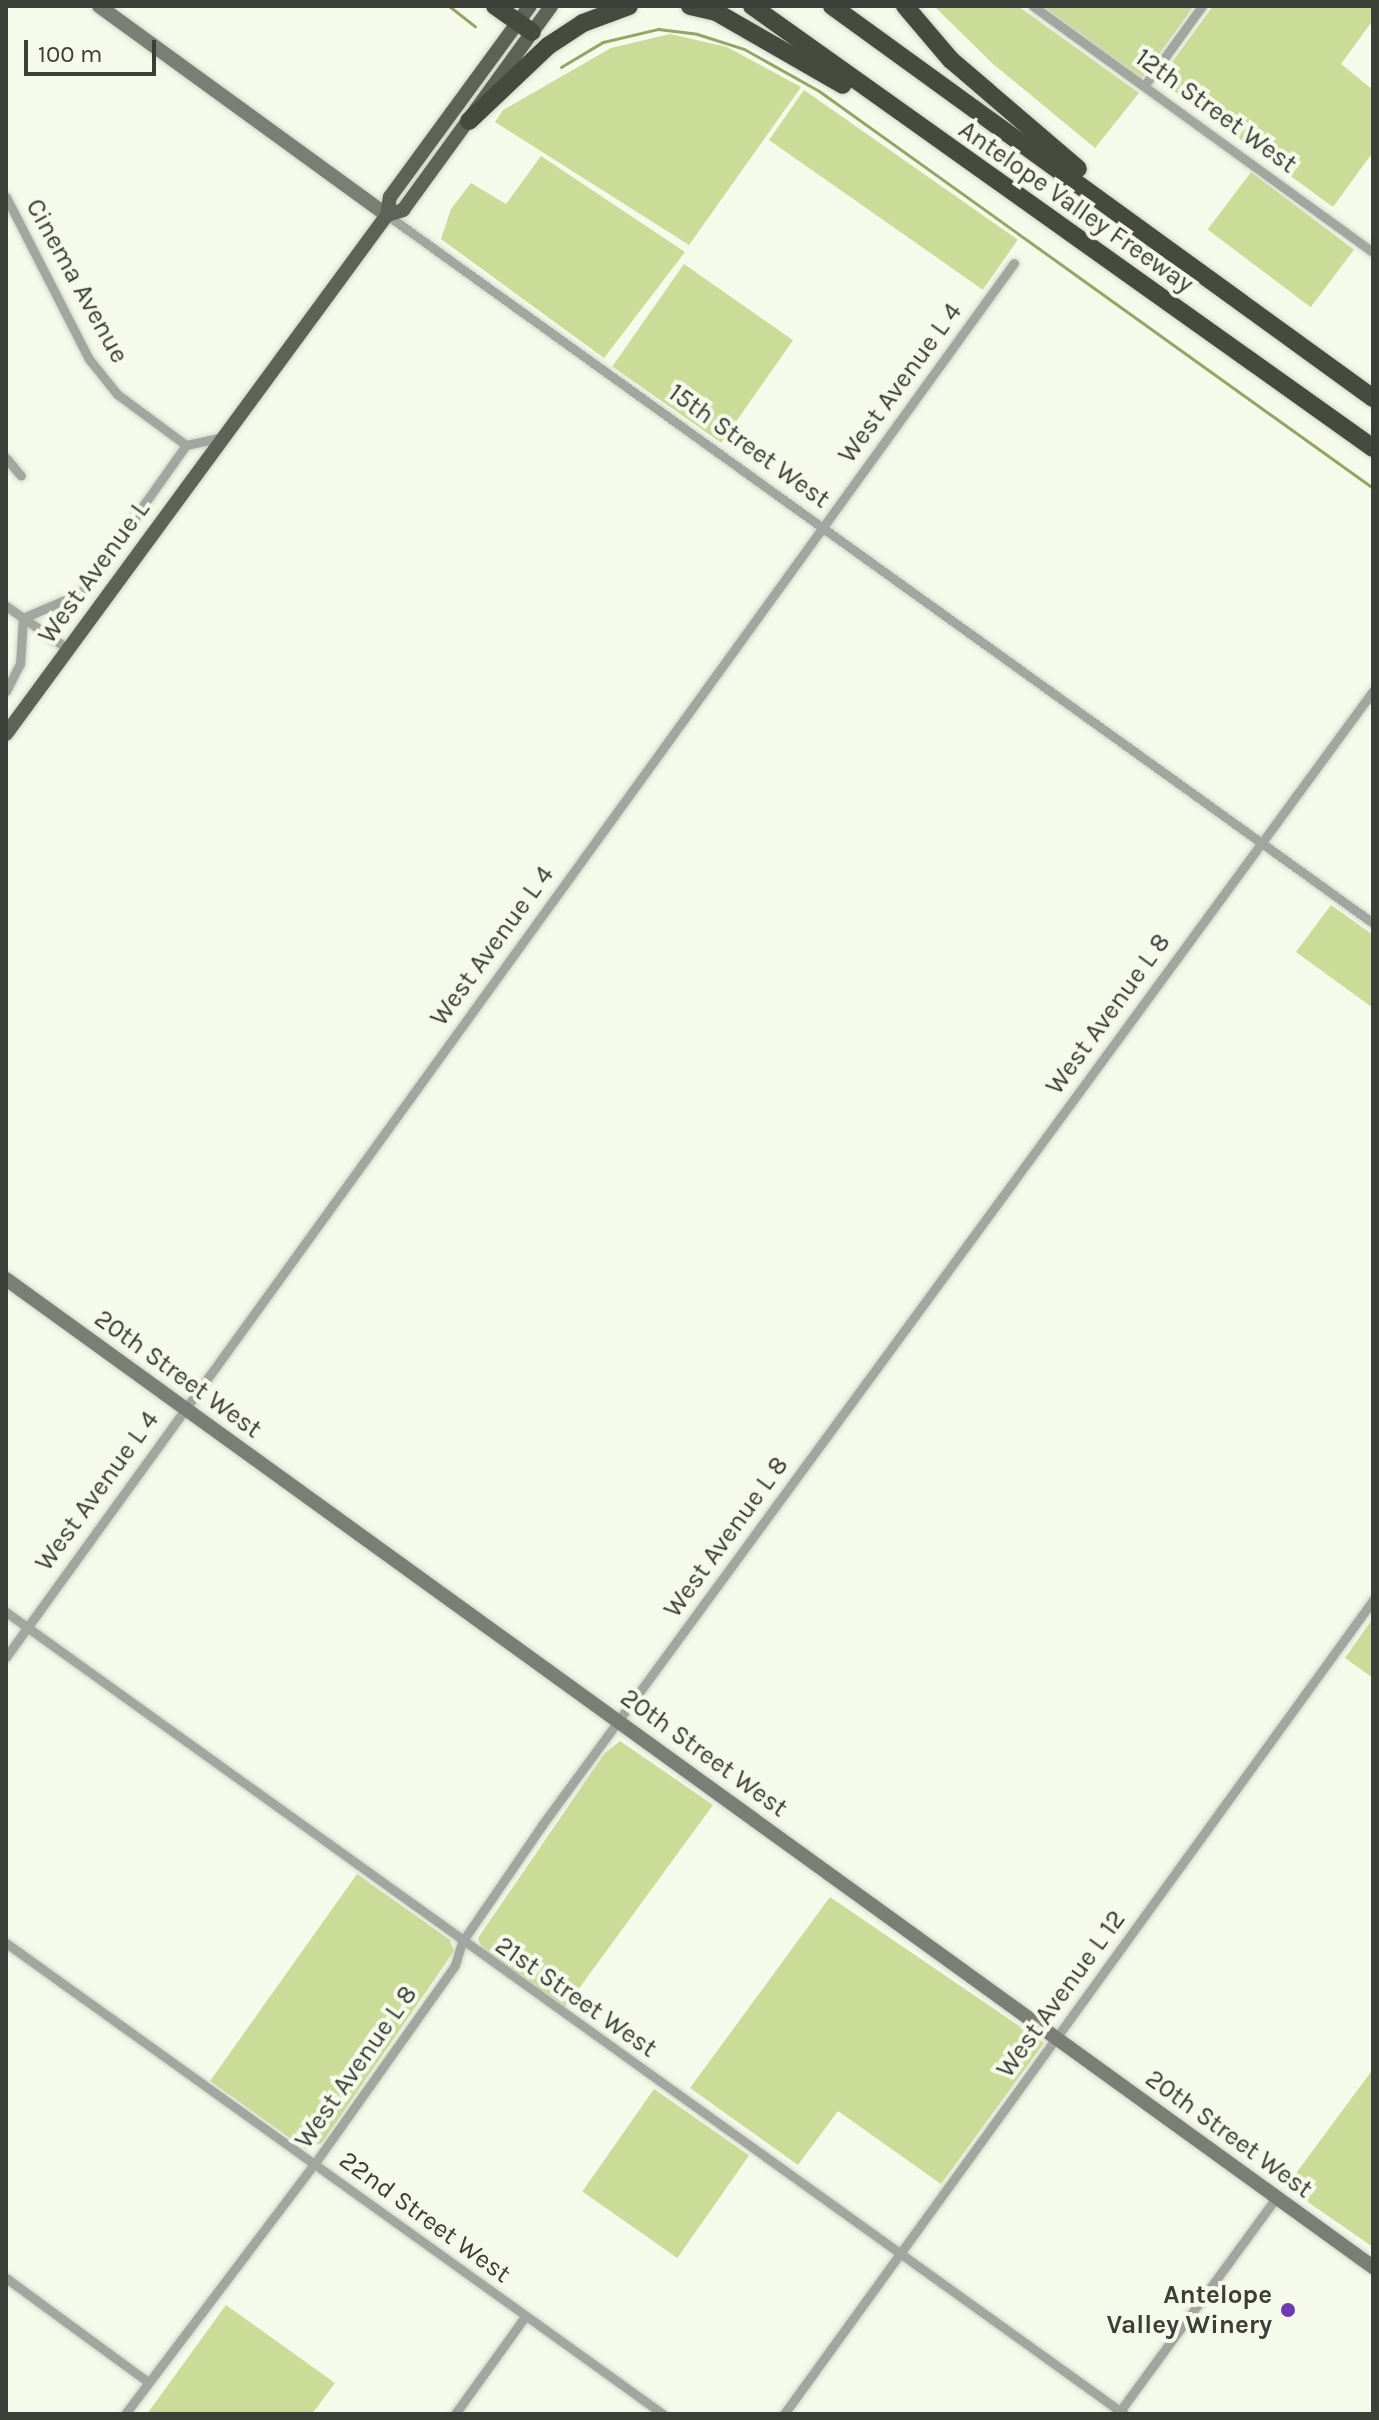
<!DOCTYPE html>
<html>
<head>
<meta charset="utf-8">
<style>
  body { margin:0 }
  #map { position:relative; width:1379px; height:2420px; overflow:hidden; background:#f6faeb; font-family:Karla,sans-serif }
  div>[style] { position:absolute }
  .green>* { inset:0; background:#cbdb98; transform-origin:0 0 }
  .stream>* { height:3px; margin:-1.5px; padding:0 1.5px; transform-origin:1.5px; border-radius:1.5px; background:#96a563 }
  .roads { filter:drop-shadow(0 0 2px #d1d4c7) drop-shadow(0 0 2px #d1d4c7) }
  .street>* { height:9px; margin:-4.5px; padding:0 4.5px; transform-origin:4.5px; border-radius:4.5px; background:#a3a59f }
  .secondary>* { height:14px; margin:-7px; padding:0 7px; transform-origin:7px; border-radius:7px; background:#7b7e75 }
  .primary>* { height:14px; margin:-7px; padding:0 7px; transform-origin:7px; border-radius:7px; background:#5f6257 }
  .highway>* { height:18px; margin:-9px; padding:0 9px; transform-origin:9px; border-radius:9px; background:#474a3e }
  .dots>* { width:22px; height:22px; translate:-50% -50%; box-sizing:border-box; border:4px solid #f6faeb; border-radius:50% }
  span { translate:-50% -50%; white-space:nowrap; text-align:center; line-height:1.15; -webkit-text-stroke:8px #f6faeb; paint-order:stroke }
  .street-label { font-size:26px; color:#3c3e38 }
  .poi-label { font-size:26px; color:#3c3e38; font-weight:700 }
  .right { translate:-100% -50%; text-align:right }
  .frame { position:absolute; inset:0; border:8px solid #3c3e38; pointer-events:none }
  .scale { position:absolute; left:24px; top:40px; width:132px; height:36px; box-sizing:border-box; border:4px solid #3c3e38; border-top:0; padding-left:10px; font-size:24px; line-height:28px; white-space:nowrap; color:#3c3e38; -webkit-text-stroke:6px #f6faeb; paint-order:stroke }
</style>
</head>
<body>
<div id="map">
  <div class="green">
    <div style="clip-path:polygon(934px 6px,1018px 6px,1139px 93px,1095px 148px,992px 63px)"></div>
    <div style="clip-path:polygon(1042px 6px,1194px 6px,1141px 79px)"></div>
    <div style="clip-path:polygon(1213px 6px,1373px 6px,1373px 20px,1341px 64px,1373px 90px,1373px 152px,1333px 207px,1159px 80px)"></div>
    <div style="clip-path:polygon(670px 34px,727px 47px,801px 87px,689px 245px,495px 122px,503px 110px,611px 48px)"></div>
    <div style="left:804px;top:90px;width:261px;height:61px;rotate:35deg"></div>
    <div style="clip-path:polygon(541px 156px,685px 252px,604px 358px,441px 239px,451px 209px,471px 183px,506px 204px)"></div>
    <div style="left:1251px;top:172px;width:129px;height:72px;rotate:37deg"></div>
    <div style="left:684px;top:264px;width:133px;height:125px;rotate:35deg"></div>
    <div style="clip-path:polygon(1331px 905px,1373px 935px,1373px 1008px,1296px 952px)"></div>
    <div style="clip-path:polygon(1373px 1618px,1373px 1678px,1345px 1658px)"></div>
    <div style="clip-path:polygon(620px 1741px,713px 1805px,564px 2009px,482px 1950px,478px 1938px,604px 1754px)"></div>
    <div style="clip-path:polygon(357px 1874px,450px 1940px,454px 1951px,322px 2143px,305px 2149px,210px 2081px)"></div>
    <div style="clip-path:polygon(830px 1897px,1044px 2043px,941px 2184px,838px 2111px,798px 2165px,690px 2088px)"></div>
    <div style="clip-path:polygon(1373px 2069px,1373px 2247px,1286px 2187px)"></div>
    <div style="left:654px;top:2089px;width:116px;height:125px;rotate:35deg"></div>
    <div style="clip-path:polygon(226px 2305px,335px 2383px,312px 2414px,147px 2414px)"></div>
  </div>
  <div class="stream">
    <div style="left:449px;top:6px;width:33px;rotate:38deg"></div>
    <div style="left:561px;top:67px;width:49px;rotate:-30.8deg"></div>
    <div style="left:603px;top:42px;width:57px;rotate:-13.3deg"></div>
    <div style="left:658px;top:29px;width:39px;rotate:7deg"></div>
    <div style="left:697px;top:34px;width:49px;rotate:17.7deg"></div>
    <div style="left:744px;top:49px;width:86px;rotate:29.2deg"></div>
    <div style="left:819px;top:91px;width:682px;rotate:35.63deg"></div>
  </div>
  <div class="roads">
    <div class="street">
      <div style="left:1033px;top:6px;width:420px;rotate:35.9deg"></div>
      <div style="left:1144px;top:86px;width:99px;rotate:-54.1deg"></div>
      <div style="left:6px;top:197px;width:182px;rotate:62.9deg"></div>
      <div style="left:89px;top:359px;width:45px;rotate:51.3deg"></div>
      <div style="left:117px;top:394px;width:86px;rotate:36.5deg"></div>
      <div style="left:387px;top:215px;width:1214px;rotate:35.68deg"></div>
      <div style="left:6px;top:458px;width:23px;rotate:50deg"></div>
      <div style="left:6px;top:606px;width:75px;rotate:34.7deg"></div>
      <div style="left:6px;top:691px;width:30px;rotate:-63deg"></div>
      <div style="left:20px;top:664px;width:46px;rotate:-86.3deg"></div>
      <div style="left:23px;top:618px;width:63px;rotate:-23.3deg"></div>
      <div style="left:81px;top:593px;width:181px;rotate:-54.6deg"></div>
      <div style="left:186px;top:445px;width:35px;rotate:-12deg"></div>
      <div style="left:6px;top:1612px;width:1376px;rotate:35.65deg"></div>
      <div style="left:6px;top:1657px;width:1720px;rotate:-54.13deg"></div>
      <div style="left:6px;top:1943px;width:808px;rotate:35.64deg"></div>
      <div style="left:6px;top:2278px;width:176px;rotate:36.2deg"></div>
      <div style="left:1120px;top:2411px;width:263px;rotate:-53.8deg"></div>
      <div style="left:125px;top:2414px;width:315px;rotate:-52.9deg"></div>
      <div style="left:315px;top:2163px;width:242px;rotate:-54.7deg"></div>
      <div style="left:455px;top:1965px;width:24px;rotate:-73deg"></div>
      <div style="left:462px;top:1942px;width:142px;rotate:-55.6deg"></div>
      <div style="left:542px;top:1825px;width:1406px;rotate:-53.77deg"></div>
      <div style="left:455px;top:2414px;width:118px;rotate:-54.3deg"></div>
      <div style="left:784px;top:2414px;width:1005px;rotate:-54.11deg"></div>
    </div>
    <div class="secondary">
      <div style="left:99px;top:6px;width:356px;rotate:36deg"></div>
      <div style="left:6px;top:1279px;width:1687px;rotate:35.86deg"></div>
    </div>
    <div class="primary">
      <div style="left:387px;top:215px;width:17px;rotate:-17deg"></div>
      <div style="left:403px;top:210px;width:252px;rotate:-54deg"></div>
      <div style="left:6px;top:734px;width:644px;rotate:-53.72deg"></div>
      <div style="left:387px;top:215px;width:18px;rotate:-81deg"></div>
      <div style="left:390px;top:197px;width:237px;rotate:-53.8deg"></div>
    </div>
    <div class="highway">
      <div style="left:495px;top:6px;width:45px;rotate:35.1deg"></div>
      <div style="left:690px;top:6px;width:27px;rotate:13deg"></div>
      <div style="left:716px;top:12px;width:146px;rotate:29.9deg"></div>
      <div style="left:752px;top:6px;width:762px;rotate:35.44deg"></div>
      <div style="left:832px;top:6px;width:668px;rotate:35.93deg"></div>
      <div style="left:905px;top:6px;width:71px;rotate:49.6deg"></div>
      <div style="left:951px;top:60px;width:167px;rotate:40.6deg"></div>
      <div style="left:469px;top:121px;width:109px;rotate:-43.5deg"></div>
      <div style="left:548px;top:46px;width:42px;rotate:-33.3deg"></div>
      <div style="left:583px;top:23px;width:49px;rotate:-20.3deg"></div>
    </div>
  </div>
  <div class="dots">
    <div style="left:1288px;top:2310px;background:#6d3ab1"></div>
  </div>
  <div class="street-label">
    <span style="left:1216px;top:111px;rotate:36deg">12th Street West</span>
    <span style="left:1076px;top:207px;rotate:35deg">Antelope Valley Freeway</span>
    <span style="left:77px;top:281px;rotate:61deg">Cinema Avenue</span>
    <span style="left:900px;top:383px;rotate:-54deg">West Avenue L 4</span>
    <span style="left:749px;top:446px;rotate:36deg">15th Street West</span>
    <span style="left:94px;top:572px;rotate:-54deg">West Avenue L</span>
    <span style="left:492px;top:946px;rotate:-54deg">West Avenue L 4</span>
    <span style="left:1108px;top:1014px;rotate:-54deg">West Avenue L 8</span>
    <span style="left:178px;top:1374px;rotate:36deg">20th Street West</span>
    <span style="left:97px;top:1491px;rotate:-54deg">West Avenue L 4</span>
    <span style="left:726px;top:1537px;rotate:-54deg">West Avenue L 8</span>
    <span style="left:704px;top:1753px;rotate:36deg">20th Street West</span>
    <span style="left:1061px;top:1994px;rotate:-54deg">West Avenue L 12</span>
    <span style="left:576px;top:1997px;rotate:35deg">21st Street West</span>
    <span style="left:356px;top:2067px;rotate:-55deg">West Avenue L 8</span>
    <span style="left:1229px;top:2134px;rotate:36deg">20th Street West</span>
    <span style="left:425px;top:2217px;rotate:36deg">22nd Street West</span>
  </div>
  <div class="poi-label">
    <span class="right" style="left:1272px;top:2310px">Antelope<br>Valley Winery</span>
  </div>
  <div class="frame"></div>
  <div class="scale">100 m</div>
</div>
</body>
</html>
